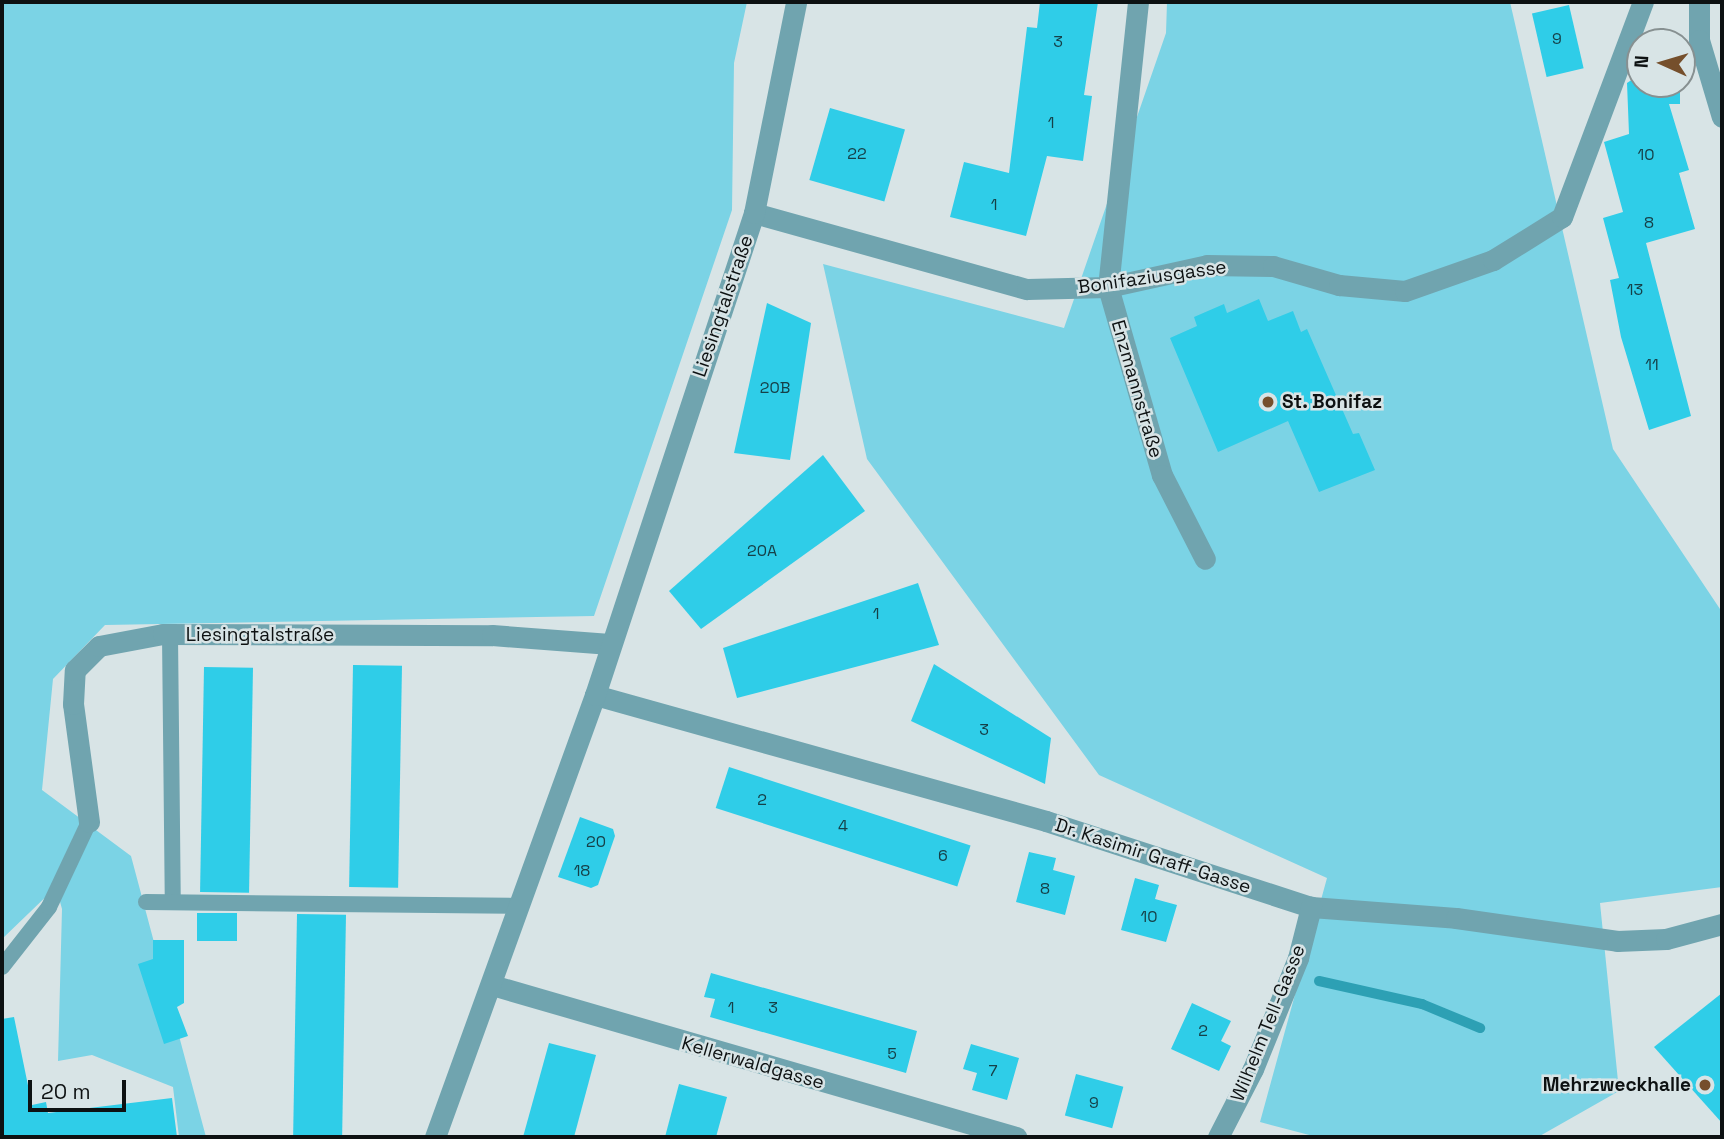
<!DOCTYPE html>
<meta charset="utf-8">
<style>
body{margin:0}
#map{position:relative;width:1724px;height:1139px;overflow:hidden;background:#d8e4e6;font-family:"Space Grotesk",sans-serif}
div>[style]{position:absolute}
[style*='--x']{left:calc(var(--x)*1px);top:calc(var(--y)*1px);width:calc(var(--w)*1px);rotate:calc(var(--a)*1deg)}
.green>*{inset:0;background:#7bd3e5}
.stream>*{height:10px;margin:-5px;padding:0 5px;transform-origin:5px;border-radius:5px;background:#2da0b4}
.building>*{inset:0;background:#2fcde8;transform-origin:0 0}
.service>*{height:16px;margin:-8px;padding:0 8px;transform-origin:8px;border-radius:8px;background:#70a4af}
.minor>*{height:21px;margin:-10.5px;padding:0 10.5px;transform-origin:10.5px;border-radius:10.5px;background:#70a4af}
.dots>*{width:19px;height:19px;translate:-50% -50%;box-sizing:border-box;border:4px solid #d8e4e6;border-radius:50%}
span{translate:-50% -50%;white-space:nowrap;text-align:center;line-height:1.15;-webkit-text-stroke:5px #d8e4e6;paint-order:stroke}
.number-label{font-size:16px;color:#164048}
.number-label span{-webkit-text-stroke-width:0}
.street-label{font-size:19px;color:#0d1112}
.poi-label{font-size:19px;color:#0d1112;font-weight:700}
.left{translate:0 -50%;text-align:left}
.right{translate:-100% -50%;text-align:right}
.frame{position:absolute;inset:0;border:4px solid #0d1112;pointer-events:none}
.north{position:absolute;left:1626px;top:28px;width:70px;height:70px;box-sizing:border-box;background:#d8e4e6;border:2px solid #879091;border-radius:50%;rotate:274deg;font-size:19px;font-weight:700;line-height:28px;text-align:center;color:#0d1112}
.north::after{content:'';display:block;margin:auto;width:24px;height:32px;background:#754f2c;clip-path:polygon(50% 0,100% 100%,50% 72%,0 100%)}
.scale{position:absolute;left:28px;top:1080px;width:98px;height:32px;box-sizing:border-box;border:4px solid #0d1112;border-top:0;padding-left:9px;font-size:21px;line-height:24px;white-space:nowrap;color:#0d1112;-webkit-text-stroke:5px #d8e4e6;paint-order:stroke}
</style>
<div id="map">
<div class="green">
<div style="clip-path:polygon(2px 2px,747px 2px,734px 63px,732px 210px,594px 616px,105px 625px,53px 679px,42px 790px,131px 856px,206px 1137px,179px 1137px,173px 1087px,92px 1055px,58px 1061px,62px 909px,56px 887px,2px 939px)"></div>
<div style="clip-path:polygon(1167px 2px,1510px 2px,1613px 449px,1722px 612px,1722px 887px,1600px 903px,1619px 1091px,1538px 1137px,1317px 1137px,1260px 1122px,1327px 878px,1099px 775px,867px 459px,823px 264px,1064px 328px,1166px 33px)"></div>
</div>
<div class="stream">
<div style="--x:1319;--y:981;--w:106;--a:12.6"></div>
<div style="--x:1422;--y:1004;--w:63;--a:22.5"></div>
</div>
<div class="building">
<div style="clip-path:polygon(1040px 2px,1098px 2px,1084px 95px,1092px 96px,1083px 161px,1047px 156px,1026px 236px,950px 217px,964px 162px,1009px 173px,1027px 27px,1037px 28px)"></div>
<div style="left:1569px;top:5px;width:65px;height:38px;rotate:77deg"></div>
<div style="clip-path:polygon(1638px 54px,1640px 84px,1680px 84px,1680px 104px,1669px 104px,1689px 170px,1679px 173px,1695px 229px,1646px 243px,1691px 416px,1649px 430px,1621px 337px,1610px 280px,1619px 278px,1603px 218px,1623px 212px,1604px 142px,1629px 134px,1627px 83px,1633px 79px)"></div>
<div style="left:830px;top:108px;width:78px;height:75px;rotate:16deg"></div>
<div style="clip-path:polygon(1259px 299px,1268px 321px,1293px 311px,1301px 332px,1307px 329px,1353px 434px,1359px 433px,1375px 470px,1319px 492px,1288px 421px,1218px 452px,1170px 338px,1197px 326px,1194px 317px,1224px 304px,1227px 313px)"></div>
<div style="clip-path:polygon(767px 303px,811px 323px,790px 460px,734px 453px)"></div>
<div style="clip-path:polygon(823px 455px,865px 511px,701px 629px,669px 591px)"></div>
<div style="clip-path:polygon(918px 583px,939px 645px,737px 698px,723px 648px)"></div>
<div style="clip-path:polygon(934px 664px,1051px 738px,1045px 784px,911px 721px)"></div>
<div style="left:353px;top:665px;width:49px;height:222px;rotate:1deg"></div>
<div style="left:204px;top:667px;width:49px;height:225px;rotate:1deg"></div>
<div style="left:729px;top:767px;width:254px;height:43px;rotate:18deg"></div>
<div style="clip-path:polygon(580px 817px,613px 829px,615px 836px,598px 885px,591px 888px,558px 877px)"></div>
<div style="clip-path:polygon(1029px 852px,1056px 858px,1053px 870px,1075px 876px,1065px 915px,1016px 902px)"></div>
<div style="clip-path:polygon(1135px 878px,1159px 885px,1155px 899px,1177px 905px,1166px 942px,1121px 930px)"></div>
<div style="left:197px;top:913px;width:40px;height:28px"></div>
<div style="left:297px;top:914px;width:49px;height:222px;rotate:1deg"></div>
<div style="clip-path:polygon(153px 940px,184px 940px,184px 1003px,177px 1007px,188px 1036px,164px 1044px,138px 964px,153px 959px)"></div>
<div style="clip-path:polygon(711px 973px,917px 1031px,906px 1073px,710px 1017px,715px 999px,704px 997px)"></div>
<div style="clip-path:polygon(1722px 993px,1722px 1123px,1654px 1047px)"></div>
<div style="clip-path:polygon(1192px 1003px,1231px 1021px,1221px 1041px,1231px 1046px,1219px 1071px,1171px 1049px)"></div>
<div style="clip-path:polygon(14px 1017px,32px 1105px,46px 1102px,48px 1113px,172px 1098px,177px 1137px,2px 1137px,2px 1019px)"></div>
<div style="clip-path:polygon(549px 1043px,596px 1055px,574px 1137px,523px 1137px)"></div>
<div style="clip-path:polygon(971px 1044px,1019px 1058px,1007px 1100px,972px 1090px,977px 1073px,963px 1069px)"></div>
<div style="left:1076px;top:1074px;width:49px;height:43px;rotate:15deg"></div>
<div style="clip-path:polygon(679px 1084px,727px 1097px,716px 1137px,665px 1137px)"></div>
</div>
<div class="service">
<div style="--x:170;--y:635;--w:267;--a:89.4"></div>
<div style="--x:146;--y:902;--w:374;--a:0.6"></div>
<div style="--x:2;--y:967;--w:76;--a:-51.9"></div>
<div style="--x:49;--y:907;--w:94;--a:-64.8"></div>
</div>
<div class="minor">
<div style="--x:1138;--y:2;--w:287;--a:96"></div>
<div style="--x:1108;--y:287;--w:196;--a:74"></div>
<div style="--x:1162;--y:475;--w:94;--a:62.9"></div>
<div style="--x:1699;--y:2;--w:38;--a:90"></div>
<div style="--x:1699;--y:40;--w:80;--a:73.4"></div>
<div style="--x:754;--y:213;--w:283;--a:15.6"></div>
<div style="--x:1027;--y:289;--w:81;--a:-1.4"></div>
<div style="--x:1108;--y:287;--w:101;--a:-12.5"></div>
<div style="--x:1207;--y:265;--w:66;--a:0.9"></div>
<div style="--x:1273;--y:266;--w:69;--a:16.1"></div>
<div style="--x:1339;--y:285;--w:66;--a:5.2"></div>
<div style="--x:1405;--y:291;--w:93;--a:-19.4"></div>
<div style="--x:1493;--y:260;--w:81;--a:-31.9"></div>
<div style="--x:1562;--y:217;--w:230;--a:-69.4"></div>
<div style="--x:595;--y:695;--w:468;--a:15.6"></div>
<div style="--x:1046;--y:821;--w:279;--a:18"></div>
<div style="--x:1311;--y:907;--w:145;--a:4.3"></div>
<div style="--x:1456;--y:918;--w:163;--a:8.1"></div>
<div style="--x:1617;--y:941;--w:49;--a:-2.3"></div>
<div style="--x:1666;--y:939;--w:58;--a:-15"></div>
<div style="--x:89;--y:822;--w:119;--a:-97.7"></div>
<div style="--x:73;--y:704;--w:34;--a:-87"></div>
<div style="--x:75;--y:670;--w:34;--a:-45"></div>
<div style="--x:99;--y:646;--w:65;--a:-10.6"></div>
<div style="--x:163;--y:634;--w:329;--a:0.2"></div>
<div style="--x:492;--y:635;--w:118;--a:4.4"></div>
<div style="--x:492;--y:985;--w:546;--a:16.18"></div>
<div style="--x:435;--y:1137;--w:470;--a:-70.1"></div>
<div style="--x:595;--y:695;--w:508;--a:-71.74"></div>
<div style="--x:754;--y:213;--w:215;--a:-78.7"></div>
<div style="--x:1218;--y:1137;--w:76;--a:-62.8"></div>
<div style="--x:1253;--y:1069;--w:120;--a:-67.9"></div>
<div style="--x:1298;--y:958;--w:53;--a:-75.7"></div>
</div>
<div class="dots">
<div style="left:1268px;top:402px;background:#754f2c"></div>
<div style="left:1705px;top:1085px;background:#754f2c"></div>
</div>
<div class="number-label">
<span style="left:1557px;top:39px">9</span>
<span style="left:1058px;top:42px">3</span>
<span style="left:1051px;top:123px">1</span>
<span style="left:857px;top:154px">22</span>
<span style="left:1646px;top:155px">10</span>
<span style="left:994px;top:205px">1</span>
<span style="left:1649px;top:223px">8</span>
<span style="left:1635px;top:290px">13</span>
<span style="left:1652px;top:365px">11</span>
<span style="left:775px;top:388px">20B</span>
<span style="left:762px;top:551px">20A</span>
<span style="left:876px;top:614px">1</span>
<span style="left:984px;top:730px">3</span>
<span style="left:762px;top:800px">2</span>
<span style="left:843px;top:826px">4</span>
<span style="left:596px;top:842px">20</span>
<span style="left:943px;top:856px">6</span>
<span style="left:582px;top:871px">18</span>
<span style="left:1045px;top:889px">8</span>
<span style="left:1149px;top:917px">10</span>
<span style="left:731px;top:1008px">1</span>
<span style="left:773px;top:1008px">3</span>
<span style="left:1203px;top:1031px">2</span>
<span style="left:892px;top:1054px">5</span>
<span style="left:993px;top:1071px">7</span>
<span style="left:1094px;top:1103px">9</span>
</div>
<div class="street-label">
<span style="left:1152px;top:277px;rotate:-8deg">Bonifaziusgasse</span>
<span style="left:723px;top:306px;rotate:-71deg">Liesingtalstraße</span>
<span style="left:1137px;top:389px;rotate:74deg">Enzmannstraße</span>
<span style="left:260px;top:635px">Liesingtalstraße</span>
<span style="left:1153px;top:856px;rotate:18deg">Dr. Kasimir Graff-Gasse</span>
<span style="left:1268px;top:1023px;rotate:-68deg">Wilhelm Tell-Gasse</span>
<span style="left:753px;top:1063px;rotate:16deg">Kellerwaldgasse</span>
</div>
<div class="poi-label">
<span class="left" style="left:1282px;top:402px">St. Bonifaz</span>
<span class="right" style="left:1691px;top:1085px">Mehrzweckhalle</span>
</div>
<div class="frame"></div>
<div class="north">N</div>
<div class="scale">20 m</div>
</div>
